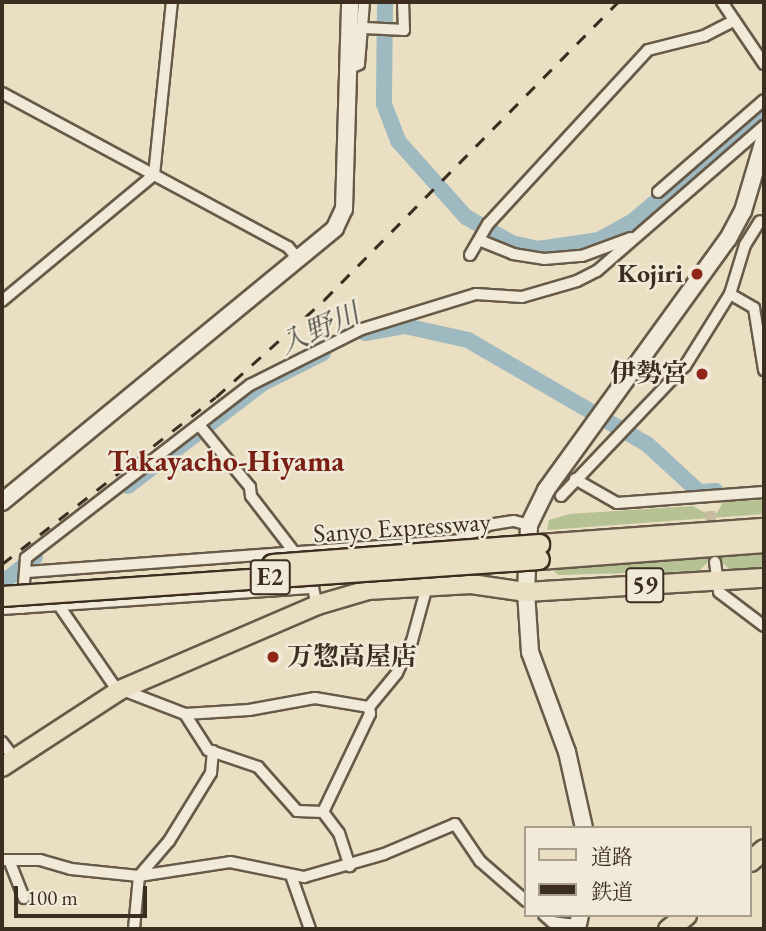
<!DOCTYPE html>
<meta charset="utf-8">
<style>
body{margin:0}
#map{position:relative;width:766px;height:931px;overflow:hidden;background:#eadfc3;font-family:"EB Garamond","Noto Serif JP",serif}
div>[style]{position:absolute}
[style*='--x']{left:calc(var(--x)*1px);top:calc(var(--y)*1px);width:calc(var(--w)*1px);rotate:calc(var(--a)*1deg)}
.green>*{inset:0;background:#b6c294}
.river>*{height:16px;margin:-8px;padding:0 8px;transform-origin:8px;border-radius:8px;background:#9eb9bf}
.street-tunnel>*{height:10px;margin-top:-5px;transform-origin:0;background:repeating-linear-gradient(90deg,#c7bba2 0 10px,transparent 0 15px)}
.roads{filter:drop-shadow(2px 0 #675a48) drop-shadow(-2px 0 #675a48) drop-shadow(0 2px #675a48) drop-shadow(0 -2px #675a48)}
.street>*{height:10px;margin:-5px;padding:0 5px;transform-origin:5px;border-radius:5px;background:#f1ead8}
.secondary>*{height:16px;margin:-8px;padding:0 8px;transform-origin:8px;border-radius:8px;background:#f1ead8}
.primary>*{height:18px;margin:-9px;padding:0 9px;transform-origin:9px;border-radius:9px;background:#eadfc3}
.highway>*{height:19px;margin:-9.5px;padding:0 9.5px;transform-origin:9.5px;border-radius:9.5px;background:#eadfc3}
.rail>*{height:2.5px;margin-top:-1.25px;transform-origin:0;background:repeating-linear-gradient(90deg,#3b2d1f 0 12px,transparent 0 24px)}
.bridges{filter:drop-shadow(2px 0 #3b2d1f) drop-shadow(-2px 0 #3b2d1f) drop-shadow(0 2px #3b2d1f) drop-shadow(0 -2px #3b2d1f)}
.highway-bridge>*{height:19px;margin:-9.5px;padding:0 9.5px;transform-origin:9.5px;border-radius:9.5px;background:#eadfc3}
.dots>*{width:19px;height:19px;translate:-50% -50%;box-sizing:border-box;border:4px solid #f1ead8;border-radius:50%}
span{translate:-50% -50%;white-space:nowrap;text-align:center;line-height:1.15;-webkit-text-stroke:5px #f1ead8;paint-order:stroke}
.shield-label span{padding:2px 5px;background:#f1ead8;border:2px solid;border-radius:5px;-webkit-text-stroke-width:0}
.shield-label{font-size:24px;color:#3b2d1f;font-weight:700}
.poi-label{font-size:26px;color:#3b2d1f;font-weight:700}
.right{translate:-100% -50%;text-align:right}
.left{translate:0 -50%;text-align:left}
.street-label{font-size:26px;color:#3b2d1f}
.water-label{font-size:28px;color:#545047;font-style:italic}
.quarter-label{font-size:30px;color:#7a1f14;font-weight:700}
.frame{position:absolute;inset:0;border:4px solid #3b2d1f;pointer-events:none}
.legend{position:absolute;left:524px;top:826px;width:228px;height:91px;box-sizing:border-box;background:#f1ead8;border:2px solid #a89e8e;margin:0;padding:9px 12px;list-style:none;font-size:21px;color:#3b2d1f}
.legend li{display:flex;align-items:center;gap:14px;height:35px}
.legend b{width:35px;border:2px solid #a89e8e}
.scale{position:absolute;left:14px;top:886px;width:133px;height:32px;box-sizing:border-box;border:4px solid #3b2d1f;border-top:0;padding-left:9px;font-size:21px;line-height:24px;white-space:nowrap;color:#3b2d1f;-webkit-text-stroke:5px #f1ead8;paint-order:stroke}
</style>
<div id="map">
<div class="green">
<div style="clip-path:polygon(764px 500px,764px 514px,547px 530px,549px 520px,569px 514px,693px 506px,707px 514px,717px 513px,723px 502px)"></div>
<div style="clip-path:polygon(764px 554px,764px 568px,730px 570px,720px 560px,709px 561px,699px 571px,558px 575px,550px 567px)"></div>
</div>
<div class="river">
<div style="--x:385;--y:2;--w:102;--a:90.6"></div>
<div style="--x:384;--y:104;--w:40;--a:69"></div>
<div style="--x:398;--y:141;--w:102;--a:48.2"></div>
<div style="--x:466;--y:217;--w:53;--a:29.5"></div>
<div style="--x:512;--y:243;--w:27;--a:13"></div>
<div style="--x:538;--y:249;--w:62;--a:-8.4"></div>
<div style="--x:599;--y:240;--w:39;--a:-29"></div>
<div style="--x:633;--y:221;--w:172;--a:-40.3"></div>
<div style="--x:365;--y:333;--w:41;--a:-9.9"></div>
<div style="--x:405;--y:326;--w:65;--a:12.5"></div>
<div style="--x:468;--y:340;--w:207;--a:30.2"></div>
<div style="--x:647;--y:444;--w:71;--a:42.7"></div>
<div style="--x:699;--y:492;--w:17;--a:-3"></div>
<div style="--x:128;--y:486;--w:170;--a:-37.3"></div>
<div style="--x:263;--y:383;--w:67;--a:-26.6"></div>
<div style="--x:2;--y:583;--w:42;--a:-38.2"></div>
</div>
<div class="street-tunnel">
<div style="--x:710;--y:511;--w:51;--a:84.4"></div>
</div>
<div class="roads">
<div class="street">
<div style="--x:722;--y:2;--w:75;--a:55.9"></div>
<div style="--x:365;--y:28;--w:39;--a:3"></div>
<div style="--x:404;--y:30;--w:28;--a:-92"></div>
<div style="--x:348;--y:69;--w:12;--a:-24"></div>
<div style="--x:359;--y:64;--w:62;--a:-85.4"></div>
<div style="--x:2;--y:93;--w:325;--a:28.3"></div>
<div style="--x:288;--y:247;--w:16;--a:50"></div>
<div style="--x:658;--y:192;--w:140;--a:-41"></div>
<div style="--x:479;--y:240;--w:37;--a:22"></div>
<div style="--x:513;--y:254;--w:31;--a:9"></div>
<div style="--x:544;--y:259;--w:38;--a:-5"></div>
<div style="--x:582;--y:256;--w:52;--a:-20.2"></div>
<div style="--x:470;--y:255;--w:36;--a:-60"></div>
<div style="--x:488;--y:224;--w:236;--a:-47.4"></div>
<div style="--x:648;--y:50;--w:58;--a:-14"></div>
<div style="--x:704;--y:36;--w:34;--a:-27"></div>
<div style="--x:730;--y:294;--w:28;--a:30"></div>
<div style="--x:754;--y:308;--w:63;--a:80.8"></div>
<div style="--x:2;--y:301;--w:197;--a:-39.7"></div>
<div style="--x:154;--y:175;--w:174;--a:-84.1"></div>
<div style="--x:200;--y:426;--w:79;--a:50.7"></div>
<div style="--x:250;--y:487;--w:9;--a:84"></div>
<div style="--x:251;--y:496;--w:77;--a:52.4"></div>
<div style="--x:575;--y:479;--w:48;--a:29.7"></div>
<div style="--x:617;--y:503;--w:147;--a:-4.3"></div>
<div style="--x:561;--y:496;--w:180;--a:-46.4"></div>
<div style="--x:685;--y:366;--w:85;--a:-58"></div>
<div style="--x:730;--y:294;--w:51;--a:-73"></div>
<div style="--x:745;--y:245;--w:28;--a:-58"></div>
<div style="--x:715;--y:562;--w:30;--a:82"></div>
<div style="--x:719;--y:592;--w:56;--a:37.1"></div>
<div style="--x:27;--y:572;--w:433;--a:-4.2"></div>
<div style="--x:459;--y:540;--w:33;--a:-27"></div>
<div style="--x:488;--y:525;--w:26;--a:-9"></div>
<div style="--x:514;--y:521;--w:16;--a:15"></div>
<div style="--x:60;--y:607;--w:97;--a:55.5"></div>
<div style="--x:115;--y:687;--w:75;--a:21.1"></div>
<div style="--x:185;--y:714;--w:64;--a:-3.6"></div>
<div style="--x:249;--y:710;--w:67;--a:-10.3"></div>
<div style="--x:315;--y:698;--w:55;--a:9.5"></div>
<div style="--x:369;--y:707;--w:44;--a:-50.5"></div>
<div style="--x:397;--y:673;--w:35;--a:-65"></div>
<div style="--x:412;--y:641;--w:57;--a:-74.7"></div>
<div style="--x:22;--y:608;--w:50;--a:-85.4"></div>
<div style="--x:26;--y:558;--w:283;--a:-37.7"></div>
<div style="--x:250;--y:385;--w:125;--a:-26.6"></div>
<div style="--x:362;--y:329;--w:119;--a:-17.1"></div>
<div style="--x:476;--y:294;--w:46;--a:3.7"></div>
<div style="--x:522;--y:297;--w:57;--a:-16.2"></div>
<div style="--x:577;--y:281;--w:22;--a:-27"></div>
<div style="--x:597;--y:271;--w:221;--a:-41"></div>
<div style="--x:2;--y:609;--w:312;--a:-3.9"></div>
<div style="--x:313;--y:588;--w:17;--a:77"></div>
<div style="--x:185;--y:714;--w:43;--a:57.4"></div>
<div style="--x:208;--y:750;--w:53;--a:18.8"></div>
<div style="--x:258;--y:767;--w:59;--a:48.4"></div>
<div style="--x:297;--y:811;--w:26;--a:2"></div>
<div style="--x:323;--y:812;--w:26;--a:53"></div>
<div style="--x:339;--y:833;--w:35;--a:72"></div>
<div style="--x:2;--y:742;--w:20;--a:53"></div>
<div style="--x:323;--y:812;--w:109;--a:-64.4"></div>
<div style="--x:370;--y:714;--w:7;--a:-98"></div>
<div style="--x:2;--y:860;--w:38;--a:0"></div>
<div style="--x:40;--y:860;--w:32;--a:16"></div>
<div style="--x:71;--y:869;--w:68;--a:5.9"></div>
<div style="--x:139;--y:876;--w:92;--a:-8.7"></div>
<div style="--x:230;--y:862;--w:76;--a:11.5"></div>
<div style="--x:304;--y:877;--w:83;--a:-16"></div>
<div style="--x:384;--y:854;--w:77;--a:-22.9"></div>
<div style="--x:455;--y:824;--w:45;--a:56"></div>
<div style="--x:480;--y:861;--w:61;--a:41"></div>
<div style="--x:9;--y:860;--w:41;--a:68.5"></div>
<div style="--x:292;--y:878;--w:54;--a:70.6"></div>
<div style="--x:544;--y:915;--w:11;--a:41"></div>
<div style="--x:552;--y:922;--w:26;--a:7"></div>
<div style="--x:134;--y:929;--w:53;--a:-84.6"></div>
<div style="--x:139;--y:876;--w:46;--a:-49.4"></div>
<div style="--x:169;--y:841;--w:80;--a:-58.3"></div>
<div style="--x:211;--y:773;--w:22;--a:-85"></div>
</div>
<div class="secondary">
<div style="--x:2;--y:502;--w:431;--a:-39.4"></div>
<div style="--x:335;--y:228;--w:21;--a:-65"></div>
<div style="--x:344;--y:209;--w:207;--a:-88.3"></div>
<div style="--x:584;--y:828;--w:78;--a:-102.6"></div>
<div style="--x:567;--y:752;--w:107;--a:-110.3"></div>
<div style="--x:530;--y:652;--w:60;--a:-93.8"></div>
<div style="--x:526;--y:592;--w:67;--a:-87.4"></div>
<div style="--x:529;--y:525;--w:39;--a:-64"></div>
<div style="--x:546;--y:490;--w:310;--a:-54.1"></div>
<div style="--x:728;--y:239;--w:32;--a:-62"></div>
<div style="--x:743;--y:211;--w:74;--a:-73.5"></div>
<div style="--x:577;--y:929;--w:14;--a:-78"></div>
</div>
<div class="primary">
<div style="--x:2;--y:767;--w:141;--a:-33.1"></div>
<div style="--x:120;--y:690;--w:215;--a:-23.3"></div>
<div style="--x:317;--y:605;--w:53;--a:-16.4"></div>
<div style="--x:368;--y:590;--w:103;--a:-3.3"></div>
<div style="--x:471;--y:584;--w:56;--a:8.3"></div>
<div style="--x:526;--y:592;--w:238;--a:-3.4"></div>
</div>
<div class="highway">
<div style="--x:539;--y:544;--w:226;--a:-4.1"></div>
<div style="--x:539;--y:559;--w:226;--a:-4.3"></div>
<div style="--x:750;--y:861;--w:18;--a:-41"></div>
<div style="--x:668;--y:929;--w:23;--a:-38"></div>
</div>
</div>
<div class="rail">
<div style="--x:2;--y:564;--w:271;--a:-38"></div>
<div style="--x:216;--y:397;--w:145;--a:-41.9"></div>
<div style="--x:324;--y:300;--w:419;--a:-45.4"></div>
</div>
<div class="bridges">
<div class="highway-bridge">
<div style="--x:272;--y:564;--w:268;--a:-4.3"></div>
<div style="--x:2;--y:596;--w:538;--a:-3.94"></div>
</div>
</div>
<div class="dots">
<div style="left:697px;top:274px;background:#8f2418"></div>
<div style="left:702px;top:374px;background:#8f2418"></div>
<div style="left:273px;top:657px;background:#8f2418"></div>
</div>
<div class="shield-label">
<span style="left:270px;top:577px">E2</span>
<span style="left:645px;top:585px">59</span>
</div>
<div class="poi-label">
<span class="right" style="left:683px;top:274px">Kojiri</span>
<span class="right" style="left:688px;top:374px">伊勢宮</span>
<span class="left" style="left:287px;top:657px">万惣高屋店</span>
</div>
<div class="street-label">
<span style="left:402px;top:528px;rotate:-4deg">Sanyo Expressway</span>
</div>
<div class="water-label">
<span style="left:319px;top:328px;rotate:-24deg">入野川</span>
</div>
<div class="quarter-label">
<span style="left:226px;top:461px">Takayacho-Hiyama</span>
</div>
<div class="frame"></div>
<ul class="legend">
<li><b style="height:9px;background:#eadfc3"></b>道路</li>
<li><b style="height:9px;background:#3b2d1f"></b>鉄道</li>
</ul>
<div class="scale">100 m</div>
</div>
